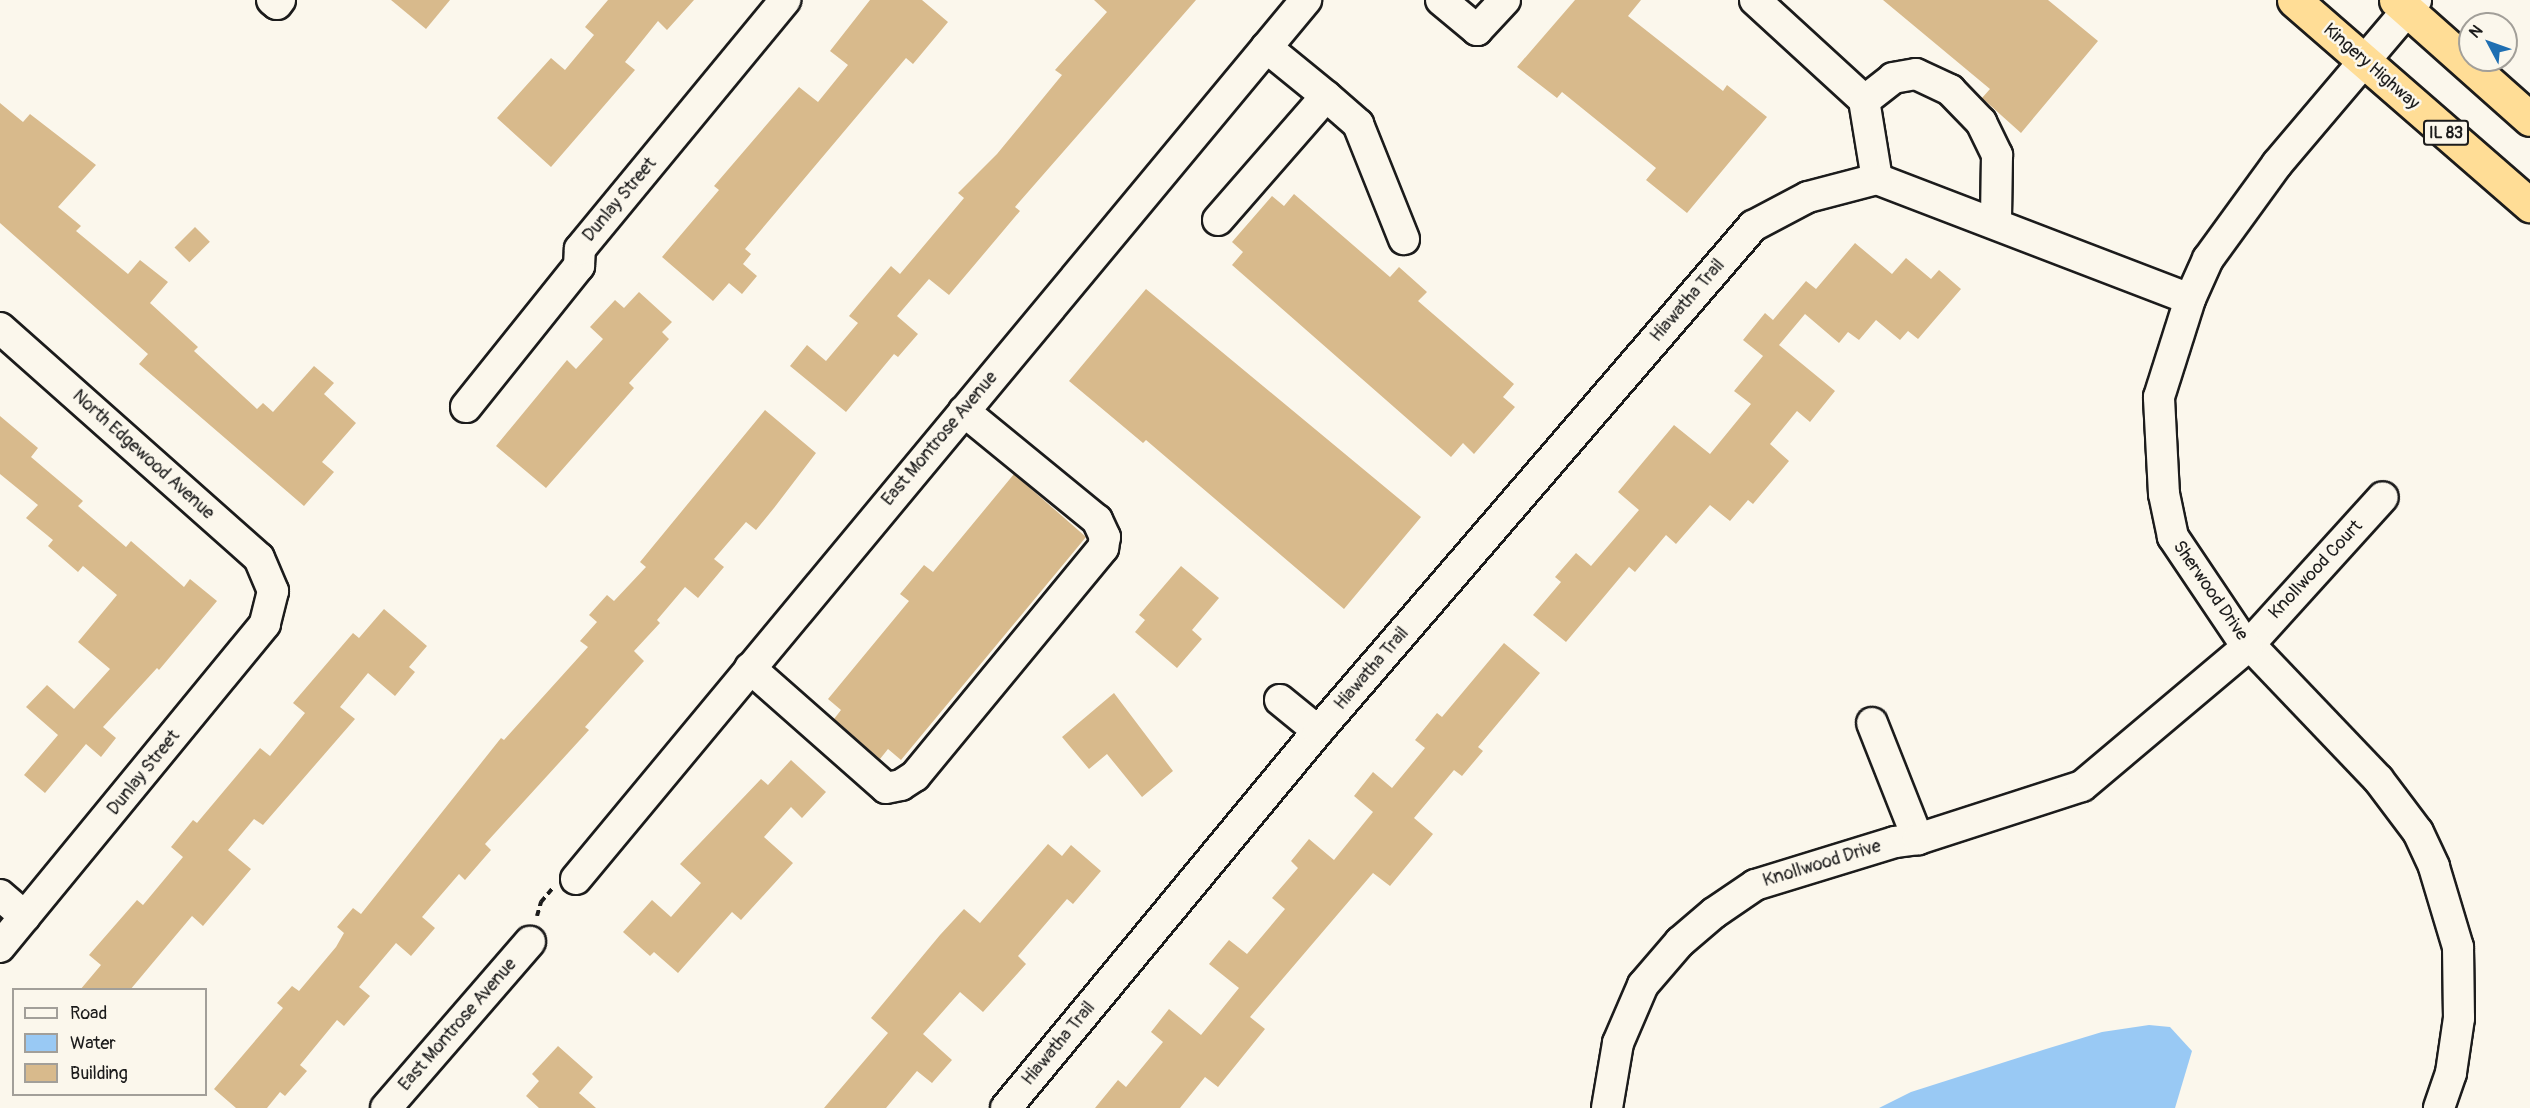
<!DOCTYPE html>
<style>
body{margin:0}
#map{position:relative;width:2530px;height:1108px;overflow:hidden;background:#fbf7ec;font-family:Pangolin,sans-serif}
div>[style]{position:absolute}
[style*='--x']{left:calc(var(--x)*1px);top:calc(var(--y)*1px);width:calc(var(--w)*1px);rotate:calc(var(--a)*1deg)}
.water>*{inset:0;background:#99c9f4}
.building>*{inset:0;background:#d8ba8c;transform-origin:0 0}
.path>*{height:4px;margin-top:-2px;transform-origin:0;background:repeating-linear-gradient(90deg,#1c1c1c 0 6px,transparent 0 10.5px)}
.roads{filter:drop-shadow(2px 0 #1c1c1c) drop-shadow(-2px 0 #1c1c1c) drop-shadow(0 2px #1c1c1c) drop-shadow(0 -2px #1c1c1c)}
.minor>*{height:30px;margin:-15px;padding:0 15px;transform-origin:15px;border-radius:15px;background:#fbf7ec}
.highway>*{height:33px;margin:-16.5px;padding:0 16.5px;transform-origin:16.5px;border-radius:16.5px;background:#ffdd96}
span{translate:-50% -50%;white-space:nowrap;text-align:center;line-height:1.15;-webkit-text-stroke:5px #fbf7ec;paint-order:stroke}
.shield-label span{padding:2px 4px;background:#fbf7ec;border:2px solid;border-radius:4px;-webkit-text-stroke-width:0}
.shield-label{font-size:16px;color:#1c1c1c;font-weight:700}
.street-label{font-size:18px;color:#1c1c1c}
.legend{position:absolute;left:12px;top:988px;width:195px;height:108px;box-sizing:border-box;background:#fbf7ec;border:2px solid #a29f99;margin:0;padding:8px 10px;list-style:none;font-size:18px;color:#1c1c1c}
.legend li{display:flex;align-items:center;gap:12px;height:30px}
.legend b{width:30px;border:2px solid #a29f99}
.north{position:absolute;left:2458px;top:12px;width:60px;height:60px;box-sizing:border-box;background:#fbf7ec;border:2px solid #a29f99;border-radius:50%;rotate:311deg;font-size:16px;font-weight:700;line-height:24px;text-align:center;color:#1c1c1c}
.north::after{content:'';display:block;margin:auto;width:21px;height:27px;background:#1f6fb2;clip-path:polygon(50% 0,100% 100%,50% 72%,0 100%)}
</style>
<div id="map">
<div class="water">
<div style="clip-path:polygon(2149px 1025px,2170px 1027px,2192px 1051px,2175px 1108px,1879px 1108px,1911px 1092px,2046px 1049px,2102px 1032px)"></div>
</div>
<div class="building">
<div style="clip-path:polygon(391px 0,450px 0,426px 29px)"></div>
<div style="clip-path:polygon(608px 0,694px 0,667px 30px,658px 21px,625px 62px,635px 70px,551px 167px,497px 118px,551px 58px,565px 70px,594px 35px,585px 27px)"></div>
<div style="clip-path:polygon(870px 0,922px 0,948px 22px,913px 64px,906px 58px,745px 249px,751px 254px,743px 264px,757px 276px,742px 294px,729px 283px,713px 301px,662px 257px,719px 190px,714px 186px,799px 87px,818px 102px,848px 65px,830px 51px)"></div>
<div style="clip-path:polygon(1094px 0,1196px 0,1015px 207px,1020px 211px,949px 295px,929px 279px,897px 316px,918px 334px,898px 357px,894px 354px,846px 412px,790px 366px,807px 345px,826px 361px,858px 323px,849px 316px,891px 266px,900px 274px,964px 198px,958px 193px,997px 154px,1062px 75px,1055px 70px,1107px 12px)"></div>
<div style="clip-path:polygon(1575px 0,1641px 0,1628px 16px,1723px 91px,1727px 85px,1767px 117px,1687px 213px,1646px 180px,1656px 168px,1562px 92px,1557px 98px,1517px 67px)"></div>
<div style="clip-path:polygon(1883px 0,2048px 0,2098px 41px,2021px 133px,1982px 98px,1990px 89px)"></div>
<div style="clip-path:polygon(0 103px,23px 122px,30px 114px,96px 165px,58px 207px,81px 226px,76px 231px,128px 274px,140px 260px,168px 282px,150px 303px,198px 347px,194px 351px,257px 409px,263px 403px,273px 412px,314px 366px,334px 383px,324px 394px,356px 423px,322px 462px,334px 472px,304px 506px,139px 364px,148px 354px,0 223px)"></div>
<div style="clip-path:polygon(1294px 194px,1390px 277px,1399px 267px,1427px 292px,1418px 301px,1514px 384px,1503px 397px,1515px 407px,1474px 454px,1463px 443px,1451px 457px,1232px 265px,1243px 252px,1232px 242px,1272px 196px,1284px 206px)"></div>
<div style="left:195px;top:227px;width:21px;height:29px;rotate:45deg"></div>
<div style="clip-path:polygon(1855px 243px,1892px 274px,1906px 258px,1931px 279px,1939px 270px,1961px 289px,1918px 339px,1908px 331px,1900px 340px,1876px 320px,1859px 340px,1848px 332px,1839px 343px,1805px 314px,1779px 345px,1835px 391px,1810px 422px,1797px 411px,1770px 444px,1789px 461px,1753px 504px,1748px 500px,1730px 521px,1710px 505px,1676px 544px,1666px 535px,1635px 572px,1629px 567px,1566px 642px,1533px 615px,1561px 582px,1555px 577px,1576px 553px,1591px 566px,1639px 510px,1618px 492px,1674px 425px,1710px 454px,1751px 404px,1734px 391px,1763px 356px,1743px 340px,1765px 313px,1773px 320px,1806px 281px,1816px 289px)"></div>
<div style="clip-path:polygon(1146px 289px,1421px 517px,1344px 609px,1146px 440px,1143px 443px,1069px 381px)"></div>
<div style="clip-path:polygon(639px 292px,672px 322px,662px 332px,669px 339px,629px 383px,634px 388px,546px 488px,496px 446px,567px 360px,576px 369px,603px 339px,590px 327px,615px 300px,624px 308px)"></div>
<div style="clip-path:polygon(765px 410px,816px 453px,774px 508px,756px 530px,746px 522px,714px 559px,724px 567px,698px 598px,685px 587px,657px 620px,660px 623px,634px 651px,644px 661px,585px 727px,589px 730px,485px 844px,491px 850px,465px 880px,459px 874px,422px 917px,435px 928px,411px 956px,396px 943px,359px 987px,370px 996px,344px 1026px,337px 1020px,300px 1065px,307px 1071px,285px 1096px,280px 1092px,267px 1108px,236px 1108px,214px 1089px,283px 1008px,277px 1003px,292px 986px,299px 991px,336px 947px,344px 933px,337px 927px,353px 908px,361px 914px,501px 738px,504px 740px,588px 647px,580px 641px,597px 622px,589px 615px,607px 595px,614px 601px,646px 567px,640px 562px)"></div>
<div style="clip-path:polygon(0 416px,38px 448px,31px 457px,83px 501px,78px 506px,126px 547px,131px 541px,184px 587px,190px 579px,217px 601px,159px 670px,157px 668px,103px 727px,116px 738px,101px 757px,86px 744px,45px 793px,24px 775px,58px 735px,26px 707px,47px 685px,74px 709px,110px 669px,78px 642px,117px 595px,83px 566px,78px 572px,48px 546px,53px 540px,26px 518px,38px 505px,0 474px)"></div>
<div style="clip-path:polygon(1014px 474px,1086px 537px,901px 760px,888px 749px,880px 759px,834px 719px,841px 710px,828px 699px,909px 601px,900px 594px,924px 565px,933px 572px)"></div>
<div style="clip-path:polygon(1181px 566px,1219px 598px,1192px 630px,1202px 639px,1177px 668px,1135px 632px,1145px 620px,1139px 615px)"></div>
<div style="clip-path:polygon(384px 609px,427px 646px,409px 667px,415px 672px,395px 696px,368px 673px,340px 707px,355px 719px,263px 825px,254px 819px,228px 850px,251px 869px,203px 926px,192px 916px,130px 990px,80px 990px,101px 965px,89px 955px,137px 900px,143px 905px,183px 857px,171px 847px,193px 820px,197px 823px,260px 748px,270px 756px,305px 713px,293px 703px,353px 633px,359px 638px)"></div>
<div style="clip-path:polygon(1504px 643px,1540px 673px,1478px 747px,1483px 751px,1462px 776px,1454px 770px,1414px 818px,1433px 834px,1390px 886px,1373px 873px,1250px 1017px,1265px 1029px,1218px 1087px,1205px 1077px,1180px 1108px,1095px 1108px,1118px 1080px,1126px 1087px,1163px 1042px,1151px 1032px,1169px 1009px,1201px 1035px,1239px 988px,1209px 964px,1229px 940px,1247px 954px,1285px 909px,1272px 898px,1298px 868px,1291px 861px,1309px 839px,1334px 860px,1373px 812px,1354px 796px,1373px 772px,1392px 788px,1425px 748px,1415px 740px,1437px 713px,1442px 717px)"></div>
<div style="clip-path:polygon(1114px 693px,1173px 771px,1142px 797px,1107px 754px,1089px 769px,1062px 737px)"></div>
<div style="clip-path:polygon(791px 760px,826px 792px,802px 818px,791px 807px,764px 837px,793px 863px,741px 920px,732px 912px,678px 973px,654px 952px,650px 956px,623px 932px,652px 900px,671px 917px,701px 883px,680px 864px,761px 779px,768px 785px)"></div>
<div style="clip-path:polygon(1048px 844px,1062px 856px,1071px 845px,1101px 871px,1073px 904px,1067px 899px,1018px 956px,1026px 964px,983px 1012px,960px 992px,923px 1034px,952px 1060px,932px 1083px,917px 1071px,886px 1108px,824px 1108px,888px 1033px,871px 1018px,940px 935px,964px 909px,980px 923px)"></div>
<div style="clip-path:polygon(558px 1046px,593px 1077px,579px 1093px,596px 1108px,539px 1108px,526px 1096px,539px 1081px,532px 1074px)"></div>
</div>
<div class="path">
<div style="--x:537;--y:916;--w:15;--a:-74"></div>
<div style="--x:541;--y:902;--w:17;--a:-50"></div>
</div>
<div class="roads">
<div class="minor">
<div style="--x:272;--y:0;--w:6;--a:39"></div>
<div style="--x:277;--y:4;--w:5;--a:-53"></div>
<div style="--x:1441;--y:0;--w:47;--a:39.8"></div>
<div style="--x:1477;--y:30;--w:41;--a:-47"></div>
<div style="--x:1755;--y:0;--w:148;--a:42.5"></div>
<div style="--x:1864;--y:100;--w:80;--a:80.7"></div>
<div style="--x:1326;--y:96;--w:43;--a:41.2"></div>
<div style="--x:1358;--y:124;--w:124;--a:68.2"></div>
<div style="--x:1864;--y:101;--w:37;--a:-38"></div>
<div style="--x:1893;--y:78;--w:23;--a:-10"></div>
<div style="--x:1916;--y:74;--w:38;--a:25"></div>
<div style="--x:1950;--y:90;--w:45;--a:45.9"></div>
<div style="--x:1981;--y:122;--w:37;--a:64"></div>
<div style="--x:1997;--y:155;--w:67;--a:90.9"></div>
<div style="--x:1218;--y:220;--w:164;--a:-48.9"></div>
<div style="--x:1326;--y:96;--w:77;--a:-140.8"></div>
<div style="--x:0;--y:328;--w:346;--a:41.6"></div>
<div style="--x:259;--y:558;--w:36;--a:67"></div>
<div style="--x:273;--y:591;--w:34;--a:104"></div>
<div style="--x:265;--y:624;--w:418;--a:129.4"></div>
<div style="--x:466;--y:407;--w:181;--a:-51.3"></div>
<div style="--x:579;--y:266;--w:17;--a:-87"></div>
<div style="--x:580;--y:249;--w:323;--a:-50.5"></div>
<div style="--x:2248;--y:643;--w:188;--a:46.3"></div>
<div style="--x:2378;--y:779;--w:66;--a:53"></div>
<div style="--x:2418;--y:832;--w:38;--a:65"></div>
<div style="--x:2434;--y:867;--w:84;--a:73.3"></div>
<div style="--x:2458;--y:947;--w:71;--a:89.2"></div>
<div style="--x:2459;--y:1018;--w:56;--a:98.3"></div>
<div style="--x:2451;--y:1073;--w:37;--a:109"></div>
<div style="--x:2247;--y:647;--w:133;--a:-123.9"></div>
<div style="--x:2173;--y:537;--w:44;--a:-101.8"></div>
<div style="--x:2164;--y:494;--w:97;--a:-93"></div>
<div style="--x:2159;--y:397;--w:103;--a:-72.4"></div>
<div style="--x:2190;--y:299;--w:44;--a:-65.8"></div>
<div style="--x:2208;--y:259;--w:117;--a:-54"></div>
<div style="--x:2277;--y:164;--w:215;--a:-49.7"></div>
<div style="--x:2247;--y:647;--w:202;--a:-47.8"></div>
<div style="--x:750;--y:668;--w:181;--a:41.4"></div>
<div style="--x:886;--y:788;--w:15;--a:-11"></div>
<div style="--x:901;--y:785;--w:17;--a:-33"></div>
<div style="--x:915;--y:776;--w:296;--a:-50.5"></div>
<div style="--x:1103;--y:548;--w:11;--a:-80"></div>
<div style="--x:1105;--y:537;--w:19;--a:-115"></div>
<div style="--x:1097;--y:520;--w:172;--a:-140.7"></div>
<div style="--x:1280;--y:700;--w:49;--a:39.2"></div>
<div style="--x:1872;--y:723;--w:125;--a:68.4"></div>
<div style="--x:576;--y:879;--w:1143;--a:-50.29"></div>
<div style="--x:0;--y:895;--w:33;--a:41"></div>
<div style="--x:386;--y:1108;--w:220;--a:-49.1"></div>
<div style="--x:1006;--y:1108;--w:489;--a:-50.4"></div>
<div style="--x:1318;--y:731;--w:667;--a:-49.26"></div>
<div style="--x:1753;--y:226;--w:62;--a:-27.8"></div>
<div style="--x:1808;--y:197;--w:71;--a:-14.6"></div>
<div style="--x:1877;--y:179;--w:335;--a:21"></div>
<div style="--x:1607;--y:1108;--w:66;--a:-80.4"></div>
<div style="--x:1618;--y:1043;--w:63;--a:-66.7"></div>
<div style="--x:1643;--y:985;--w:57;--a:-49.3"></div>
<div style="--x:1680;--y:942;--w:45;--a:-40.5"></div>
<div style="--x:1714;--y:913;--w:50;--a:-34.3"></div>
<div style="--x:1755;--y:885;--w:146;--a:-17.1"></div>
<div style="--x:1895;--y:842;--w:23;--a:-7"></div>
<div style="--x:1918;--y:839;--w:172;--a:-17.9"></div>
<div style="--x:2082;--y:786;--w:216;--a:-40.1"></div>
</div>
<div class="highway">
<div style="--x:2294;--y:0;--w:313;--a:41"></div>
<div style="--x:2396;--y:0;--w:179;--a:41.6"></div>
</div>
</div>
<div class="shield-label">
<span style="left:2446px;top:133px">IL 83</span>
</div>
<div class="street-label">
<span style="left:2371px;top:67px;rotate:41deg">Kingery Highway</span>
<span style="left:620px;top:200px;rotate:-50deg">Dunlay Street</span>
<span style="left:1688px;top:301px;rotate:-49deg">Hiawatha Trail</span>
<span style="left:940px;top:439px;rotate:-50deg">East Montrose Avenue</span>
<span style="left:143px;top:455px;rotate:42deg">North Edgewood Avenue</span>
<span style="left:2316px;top:570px;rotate:-47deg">Knollwood Court</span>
<span style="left:2210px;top:591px;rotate:55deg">Sherwood Drive</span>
<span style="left:1372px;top:669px;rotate:-49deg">Hiawatha Trail</span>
<span style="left:144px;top:773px;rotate:-51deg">Dunlay Street</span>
<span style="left:1822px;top:864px;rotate:-17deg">Knollwood Drive</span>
<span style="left:458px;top:1025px;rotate:-49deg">East Montrose Avenue</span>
<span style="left:1059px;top:1044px;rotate:-50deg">Hiawatha Trail</span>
</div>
<ul class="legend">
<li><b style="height:8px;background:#fbf7ec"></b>Road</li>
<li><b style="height:16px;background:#99c9f4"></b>Water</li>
<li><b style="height:16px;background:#d8ba8c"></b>Building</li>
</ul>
<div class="north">N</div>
</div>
